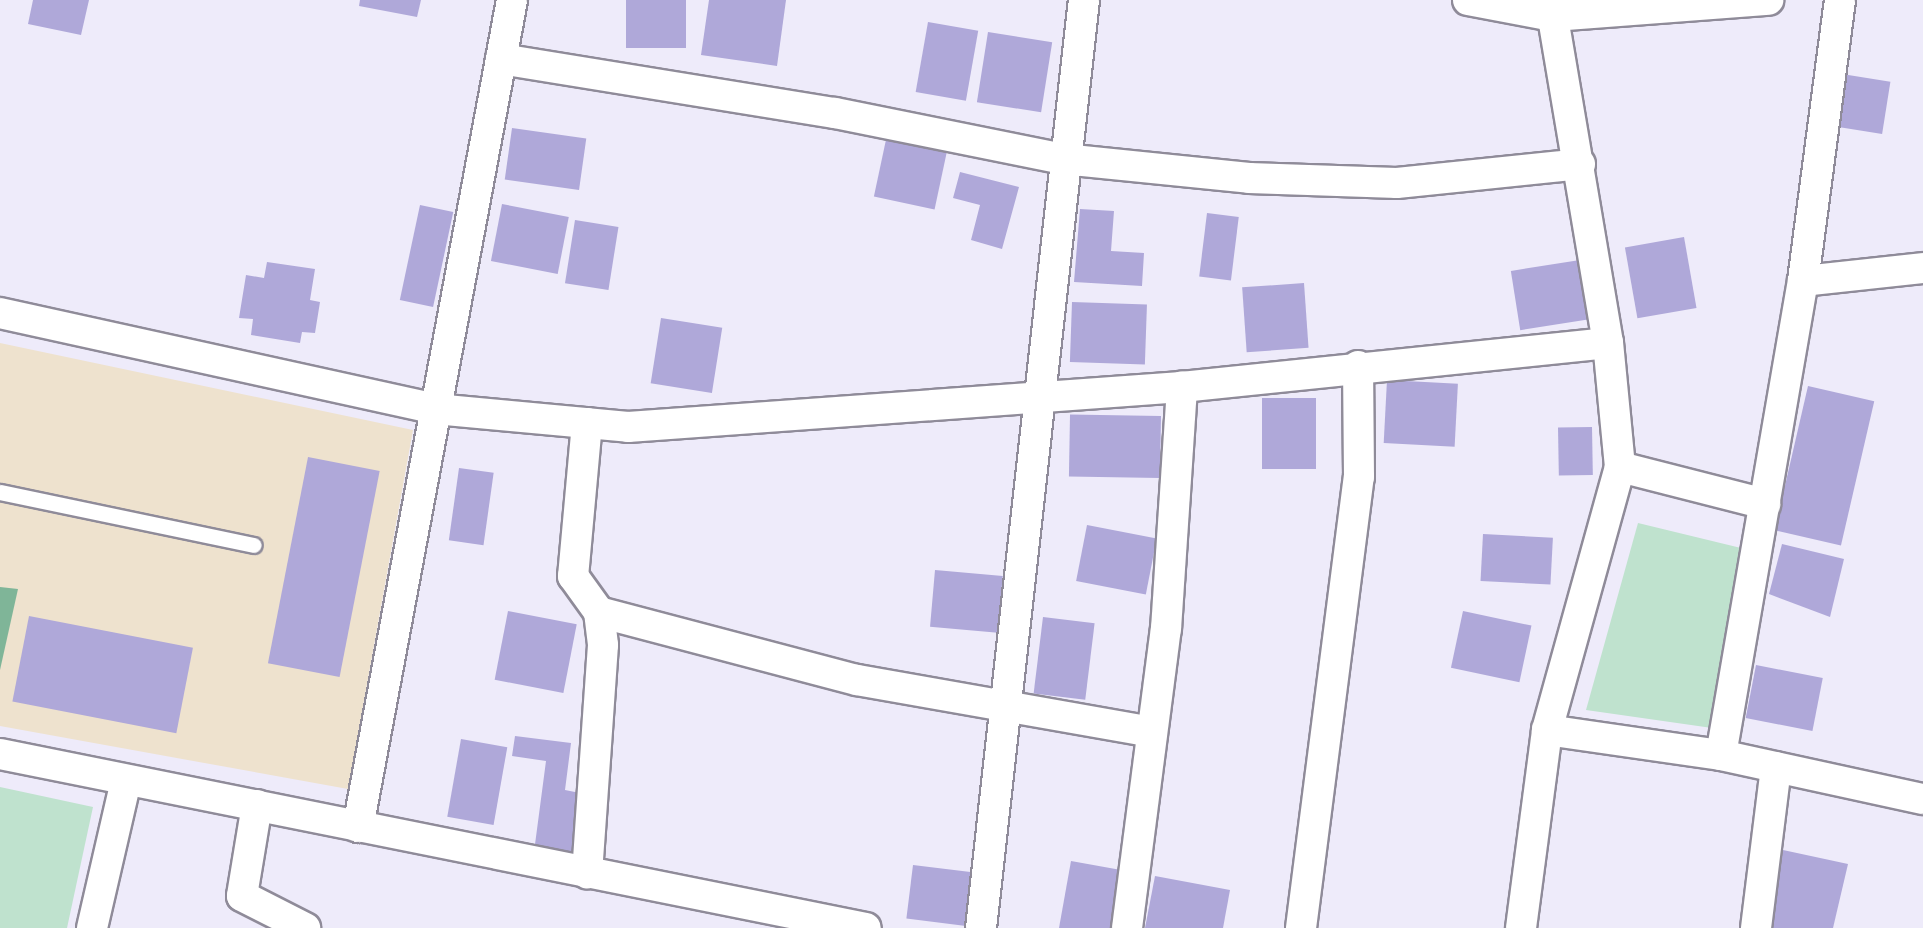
<!DOCTYPE html>
<style>
body{margin:0}
#map{position:relative;width:1923px;height:928px;overflow:hidden;background:#eeebfa;font-family:"Work Sans",sans-serif}
div>[style]{position:absolute}
[style*='--x']{left:calc(var(--x)*1px);top:calc(var(--y)*1px);width:calc(var(--w)*1px);rotate:calc(var(--a)*1deg)}
.education>*{inset:0;background:#eee2ce}
.green>*{inset:0;background:#bfe2ce}
.forest>*{inset:0;background:#7fb598}
.building>*{inset:0;background:#afa8d9;transform-origin:0 0}
.roads{filter:drop-shadow(2px 0 #8f8b99) drop-shadow(-2px 0 #8f8b99) drop-shadow(0 2px #8f8b99) drop-shadow(0 -2px #8f8b99)}
.service>*{height:15px;margin:-7.5px;padding:0 7.5px;transform-origin:7.5px;border-radius:7.5px;background:#fff}
.minor>*{height:30px;margin:-15px;padding:0 15px;transform-origin:15px;border-radius:15px;background:#fff}
span{translate:-50% -50%;white-space:nowrap;text-align:center;line-height:1.15;-webkit-text-stroke:6px #fbfafd;paint-order:stroke}
</style>
<div id="map">
<div class="education">
<div style="clip-path:polygon(0 343px,413px 430px,348px 789px,0 726px)"></div>
</div>
<div class="green">
<div style="clip-path:polygon(1638px 523px,1741px 548px,1712px 728px,1586px 710px)"></div>
<div style="clip-path:polygon(0 787px,93px 807px,67px 928px,0 928px)"></div>
</div>
<div class="forest">
<div style="clip-path:polygon(0 587px,18px 589px,0 670px)"></div>
</div>
<div class="building">
<div style="clip-path:polygon(33px 0,89px 0,81px 35px,28px 24px)"></div>
<div style="clip-path:polygon(360px 0,421px 0,417px 17px,359px 6px)"></div>
<div style="left:626px;top:0;width:60px;height:48px"></div>
<div style="clip-path:polygon(709px 0,786px 0,777px 66px,701px 55px)"></div>
<div style="left:928px;top:22px;width:51px;height:71px;rotate:10deg"></div>
<div style="left:988px;top:32px;width:65px;height:71px;rotate:9deg"></div>
<div style="left:1842px;top:74px;width:49px;height:53px;rotate:9deg"></div>
<div style="left:512px;top:128px;width:75px;height:52px;rotate:8deg"></div>
<div style="left:887px;top:135px;width:62px;height:63px;rotate:12deg"></div>
<div style="clip-path:polygon(960px 172px,1019px 187px,1002px 249px,971px 240px,980px 205px,953px 198px)"></div>
<div style="left:502px;top:204px;width:68px;height:58px;rotate:11deg"></div>
<div style="left:420px;top:205px;width:34px;height:97px;rotate:12deg"></div>
<div style="clip-path:polygon(1080px 209px,1114px 211px,1111px 251px,1144px 253px,1142px 286px,1074px 282px)"></div>
<div style="left:1207px;top:213px;width:32px;height:64px;rotate:7deg"></div>
<div style="left:575px;top:220px;width:44px;height:64px;rotate:9deg"></div>
<div style="left:1684px;top:237px;width:72px;height:60px;rotate:80deg"></div>
<div style="left:1580px;top:260px;width:60px;height:70px;rotate:81deg"></div>
<div style="clip-path:polygon(267px 262px,315px 269px,310px 300px,320px 302px,315px 333px,302px 332px,300px 343px,251px 335px,253px 319px,239px 318px,246px 275px,264px 278px)"></div>
<div style="left:1304px;top:283px;width:65px;height:62px;rotate:86deg"></div>
<div style="left:1072px;top:302px;width:75px;height:60px;rotate:2deg"></div>
<div style="left:661px;top:318px;width:62px;height:66px;rotate:9deg"></div>
<div style="left:1387px;top:380px;width:71px;height:63px;rotate:3deg"></div>
<div style="left:1808px;top:386px;width:68px;height:148px;rotate:13deg"></div>
<div style="left:1262px;top:398px;width:54px;height:71px"></div>
<div style="left:1161px;top:416px;width:62px;height:91px;rotate:91deg"></div>
<div style="left:1592px;top:427px;width:48px;height:34px;rotate:89deg"></div>
<div style="left:308px;top:457px;width:73px;height:210px;rotate:11deg"></div>
<div style="left:459px;top:468px;width:35px;height:73px;rotate:8deg"></div>
<div style="left:1087px;top:525px;width:71px;height:57px;rotate:11deg"></div>
<div style="left:1483px;top:534px;width:70px;height:47px;rotate:3deg"></div>
<div style="clip-path:polygon(1782px 544px,1844px 559px,1830px 617px,1769px 594px)"></div>
<div style="left:935px;top:570px;width:68px;height:57px;rotate:5deg"></div>
<div style="left:508px;top:611px;width:70px;height:70px;rotate:11deg"></div>
<div style="left:1463px;top:611px;width:70px;height:58px;rotate:12deg"></div>
<div style="left:29px;top:616px;width:167px;height:87px;rotate:11deg"></div>
<div style="left:1043px;top:617px;width:52px;height:77px;rotate:7deg"></div>
<div style="left:1756px;top:665px;width:68px;height:54px;rotate:11deg"></div>
<div style="clip-path:polygon(515px 736px,571px 743px,565px 790px,580px 793px,571px 857px,534px 852px,546px 761px,512px 756px)"></div>
<div style="left:461px;top:739px;width:47px;height:79px;rotate:10deg"></div>
<div style="clip-path:polygon(1783px 850px,1848px 864px,1833px 928px,1766px 928px)"></div>
<div style="clip-path:polygon(1071px 861px,1121px 870px,1110px 928px,1059px 928px)"></div>
<div style="left:913px;top:865px;width:64px;height:54px;rotate:7deg"></div>
<div style="clip-path:polygon(1155px 876px,1230px 890px,1223px 928px,1145px 928px)"></div>
</div>
<div class="roads">
<div class="service">
<div style="--x:0;--y:492;--w:259;--a:11.8"></div>
</div>
<div class="minor">
<div style="--x:1468;--y:0;--w:86;--a:10.7"></div>
<div style="--x:1553;--y:16;--w:216;--a:-4.3"></div>
<div style="--x:501;--y:59;--w:338;--a:9.2"></div>
<div style="--x:835;--y:113;--w:233;--a:11.4"></div>
<div style="--x:1063;--y:159;--w:187;--a:5.8"></div>
<div style="--x:1249;--y:178;--w:148;--a:1.9"></div>
<div style="--x:1397;--y:183;--w:184;--a:-5.9"></div>
<div style="--x:1803;--y:281;--w:121;--a:-6.2"></div>
<div style="--x:0;--y:313;--w:445;--a:12.4"></div>
<div style="--x:435;--y:409;--w:194;--a:5.3"></div>
<div style="--x:628;--y:427;--w:555;--a:-4.13"></div>
<div style="--x:1182;--y:387;--w:428;--a:-5.9"></div>
<div style="--x:587;--y:423;--w:154;--a:95.2"></div>
<div style="--x:573;--y:576;--w:44;--a:54.2"></div>
<div style="--x:599;--y:612;--w:33;--a:83"></div>
<div style="--x:603;--y:645;--w:229;--a:94"></div>
<div style="--x:1620;--y:467;--w:150;--a:14.3"></div>
<div style="--x:599;--y:612;--w:267;--a:14.8"></div>
<div style="--x:857;--y:680;--w:299;--a:10"></div>
<div style="--x:1547;--y:730;--w:176;--a:8.2"></div>
<div style="--x:1721;--y:755;--w:207;--a:12.3"></div>
<div style="--x:0;--y:754;--w:883;--a:11.36"></div>
<div style="--x:1721;--y:755;--w:481;--a:-80.2"></div>
<div style="--x:1803;--y:281;--w:283;--a:-82.5"></div>
<div style="--x:257;--y:805;--w:92;--a:99.4"></div>
<div style="--x:242;--y:896;--w:71;--a:26.9"></div>
<div style="--x:358;--y:827;--w:841;--a:-79.45"></div>
<div style="--x:92;--y:928;--w:151;--a:-77"></div>
<div style="--x:981;--y:928;--w:934;--a:-83.67"></div>
<div style="--x:1127;--y:928;--w:302;--a:-82.6"></div>
<div style="--x:1166;--y:629;--w:243;--a:-86.2"></div>
<div style="--x:1301;--y:928;--w:455;--a:-82.7"></div>
<div style="--x:1359;--y:477;--w:111;--a:-90.5"></div>
<div style="--x:1521;--y:928;--w:200;--a:-82.5"></div>
<div style="--x:1547;--y:730;--w:273;--a:-74.5"></div>
<div style="--x:1620;--y:467;--w:125;--a:-95.5"></div>
<div style="--x:1608;--y:343;--w:348;--a:-99.6"></div>
<div style="--x:1756;--y:928;--w:162;--a:-82.9"></div>
</div>
</div>
</div>
